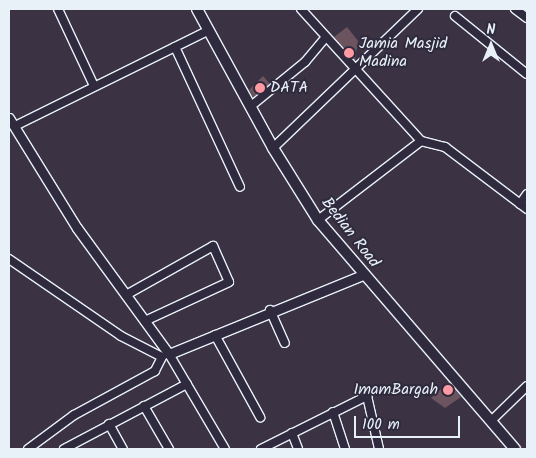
<!DOCTYPE html>
<style>
body{margin:0}
#map{position:relative;width:536px;height:458px;overflow:hidden;background:#3b3244;font-family:Kalam,sans-serif}
div>[style]{position:absolute}
[style*='--x']{left:calc(var(--x)*1px);top:calc(var(--y)*1px);width:calc(var(--w)*1px);rotate:calc(var(--a)*1deg)}
.building>*{inset:0;background:#6c545f}
.roads{filter:drop-shadow(1px 0 #e8f1f8) drop-shadow(-1px 0 #e8f1f8) drop-shadow(0 1px #e8f1f8) drop-shadow(0 -1px #e8f1f8)}
.minor>*{height:8px;margin:-4px;padding:0 4px;transform-origin:4px;border-radius:4px;background:#2f2a3d}
.tertiary>*{height:9px;margin:-4.5px;padding:0 4.5px;transform-origin:4.5px;border-radius:4.5px;background:#2f2a3d}
.secondary>*{height:10px;margin:-5px;padding:0 5px;transform-origin:5px;border-radius:5px;background:#2f2a3d}
.dots>*{width:14px;height:14px;translate:-50% -50%;box-sizing:border-box;border:2px solid #2f2a3d;border-radius:50%}
span{translate:-50% -50%;white-space:nowrap;text-align:center;line-height:1.15;-webkit-text-stroke:4px #2f2a3d;paint-order:stroke}
.poi-label{font-size:16px;color:#e8f1f8}
.left{translate:0 -50%;text-align:left}
.right{translate:-100% -50%;text-align:right}
.street-label{font-size:16px;color:#e8f1f8}
.frame{position:absolute;inset:0;border:10px solid #e8f1f8;pointer-events:none}
.north{position:absolute;left:466px;top:20px;width:50px;height:50px;-webkit-text-stroke:4px #2f2a3d;paint-order:stroke;rotate:0deg;font-size:14px;font-weight:700;line-height:20px;text-align:center;color:#e8f1f8}
.north::after{content:'';display:block;margin:auto;width:18px;height:22px;background:#e8f1f8;clip-path:polygon(50% 0,100% 100%,50% 72%,0 100%)}
.scale{position:absolute;left:354px;top:416px;width:106px;height:22px;box-sizing:border-box;border:2px solid #e8f1f8;border-top:0;padding-left:6px;font-size:15px;line-height:18px;white-space:nowrap;color:#e8f1f8;-webkit-text-stroke:4px #2f2a3d;paint-order:stroke}
</style>
<div id="map">
<div class="building">
<div style="clip-path:polygon(347px 27px,358px 41px,355px 60px,334px 37px)"></div>
<div style="clip-path:polygon(263px 76px,270px 84px,253px 97px,249px 90px)"></div>
<div style="clip-path:polygon(449px 382px,461px 397px,445px 408px,431px 398px)"></div>
</div>
<div class="roads">
<div class="minor">
<div style="--x:58;--y:9;--w:85;--a:64.9"></div>
<div style="--x:301;--y:9;--w:178;--a:47.7"></div>
<div style="--x:421;--y:141;--w:130;--a:142.5"></div>
<div style="--x:515;--y:9;--w:15;--a:37"></div>
<div style="--x:455;--y:16;--w:92;--a:38.9"></div>
<div style="--x:175;--y:47;--w:154;--a:65.1"></div>
<div style="--x:251;--y:106;--w:70;--a:-39.2"></div>
<div style="--x:305;--y:62;--w:31;--a:-50"></div>
<div style="--x:15;--y:126;--w:216;--a:-26.3"></div>
<div style="--x:421;--y:141;--w:25;--a:14"></div>
<div style="--x:445;--y:147;--w:103;--a:37.1"></div>
<div style="--x:273;--y:148;--w:201;--a:-43.8"></div>
<div style="--x:520;--y:204;--w:12;--a:-55"></div>
<div style="--x:9;--y:259;--w:136;--a:34.5"></div>
<div style="--x:121;--y:336;--w:46;--a:27.1"></div>
<div style="--x:162;--y:357;--w:16;--a:117"></div>
<div style="--x:155;--y:371;--w:92;--a:151.5"></div>
<div style="--x:74;--y:415;--w:57;--a:143.5"></div>
<div style="--x:126;--y:295;--w:100;--a:-29.4"></div>
<div style="--x:213;--y:246;--w:39;--a:66"></div>
<div style="--x:229;--y:282;--w:93;--a:155.1"></div>
<div style="--x:270;--y:310;--w:36;--a:66"></div>
<div style="--x:215;--y:335;--w:94;--a:61.2"></div>
<div style="--x:169;--y:354;--w:110;--a:59.5"></div>
<div style="--x:144;--y:406;--w:50;--a:59.8"></div>
<div style="--x:333;--y:412;--w:39;--a:72"></div>
<div style="--x:491;--y:421;--w:50;--a:-44.2"></div>
<div style="--x:109;--y:424;--w:29;--a:61"></div>
<div style="--x:292;--y:433;--w:17;--a:69"></div>
<div style="--x:64;--y:449;--w:139;--a:-27.9"></div>
<div style="--x:261;--y:449;--w:119;--a:-26.6"></div>
<div style="--x:367;--y:396;--w:54;--a:77.2"></div>
</div>
<div class="tertiary">
<div style="--x:9;--y:118;--w:129;--a:58.3"></div>
<div style="--x:77;--y:228;--w:156;--a:53.9"></div>
<div style="--x:169;--y:354;--w:209;--a:-22.2"></div>
</div>
<div class="secondary">
<div style="--x:197;--y:9;--w:158;--a:61.3"></div>
<div style="--x:273;--y:148;--w:85;--a:58"></div>
<div style="--x:318;--y:220;--w:302;--a:49.3"></div>
</div>
</div>
<div class="dots">
<div style="left:349px;top:53px;background:#ff9aa2"></div>
<div style="left:260px;top:88px;background:#ff9aa2"></div>
<div style="left:448px;top:390px;background:#ff9aa2"></div>
</div>
<div class="poi-label">
<span class="left" style="left:359px;top:53px">Jamia Masjid<br>Madina</span>
<span class="left" style="left:270px;top:88px">DATA</span>
<span class="right" style="left:438px;top:390px">ImamBargah</span>
</div>
<div class="street-label">
<span style="left:350px;top:233px;rotate:52deg">Bedian Road</span>
</div>
<div class="frame"></div>
<div class="north">N</div>
<div class="scale">100 m</div>
</div>
